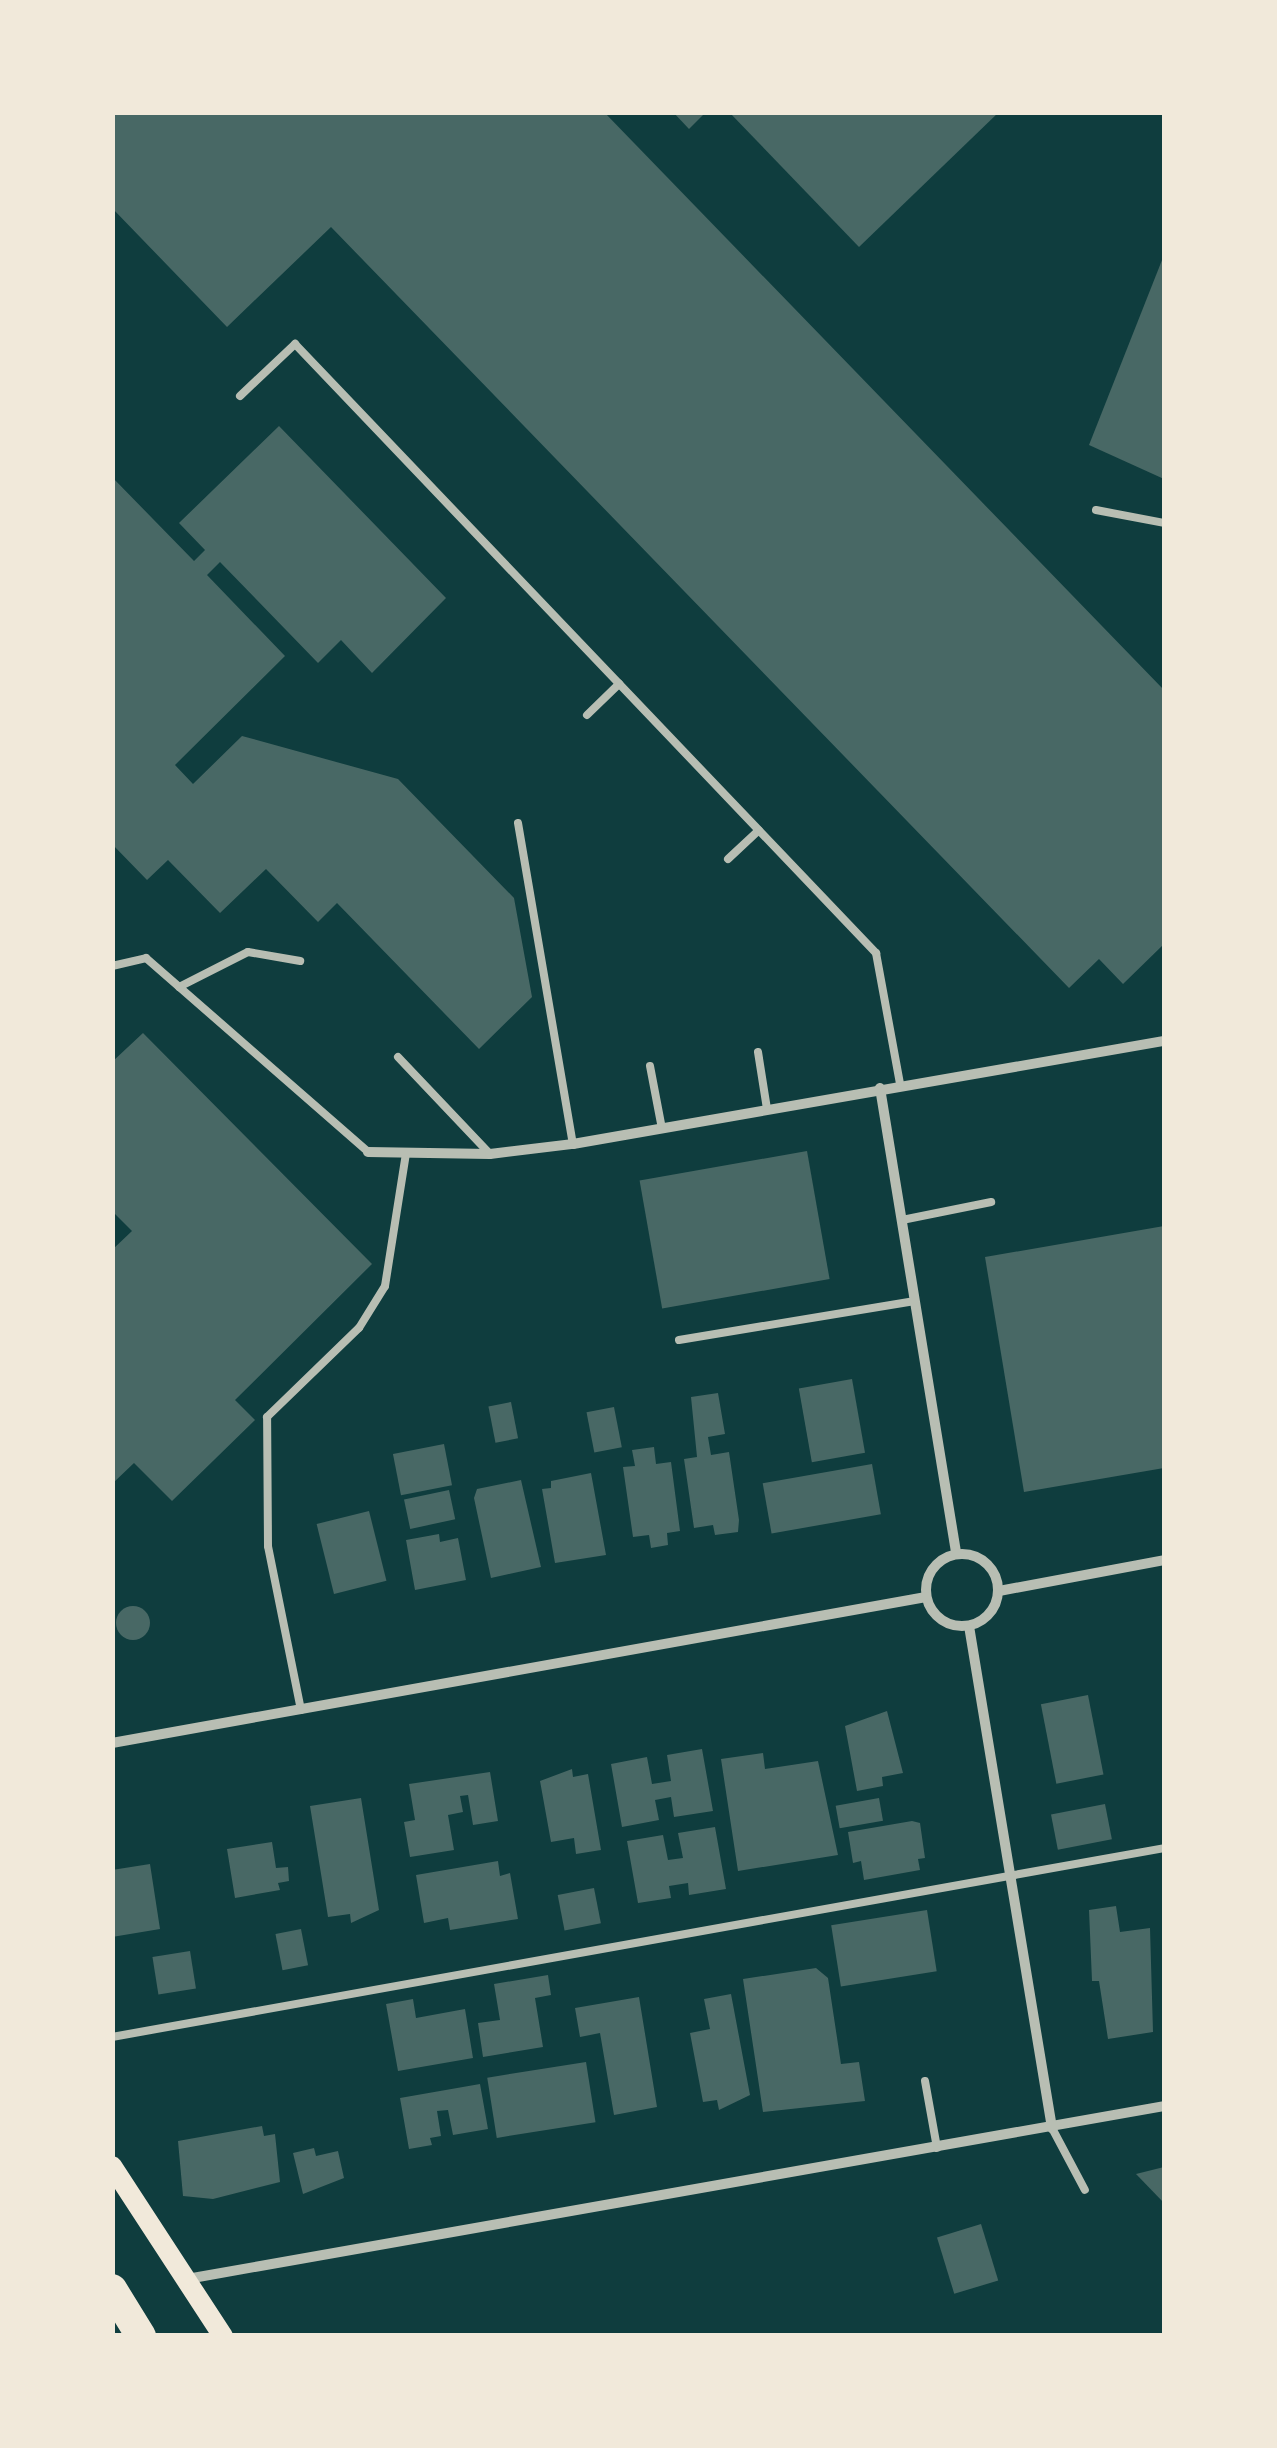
<!DOCTYPE html>
<style>
body{margin:0}
#map{position:relative;width:1277px;height:2448px;overflow:hidden;background:#0f3d3e;font-family:Cabin,sans-serif}
div>[style]{position:absolute}
[style*='--x']{left:calc(var(--x)*1px);top:calc(var(--y)*1px);width:calc(var(--w)*1px);rotate:calc(var(--a)*1deg)}
.building>*{inset:0;background:#486865;transform-origin:0 0}
.round{border-radius:50%}
.service>*{height:8px;margin:-4px;padding:0 4px;transform-origin:4px;border-radius:4px;background:#b8beb3}
.minor>*{height:10px;margin:-5px;padding:0 5px;transform-origin:5px;border-radius:5px;background:#b8beb3}
.minor>.ring{margin:-5px;padding:0;box-sizing:content-box;background:none;border:10px solid #b8beb3;border-radius:50%}
.secondary>*{height:20px;margin:-10px;padding:0 10px;transform-origin:10px;border-radius:10px;background:#f1e9da}
.motorway>*{height:30px;margin:-15px;padding:0 15px;transform-origin:15px;border-radius:15px;background:#f1e9da}
span{translate:-50% -50%;white-space:nowrap;text-align:center;line-height:1.15;-webkit-text-stroke:10px #f1e9da;paint-order:stroke}
.frame{position:absolute;inset:0;border:115px solid #f1e9da;pointer-events:none}
</style>
<div id="map">
<div class="building">
<div style="clip-path:polygon(112px 112px,604px 112px,1164px 690px,1164px 944px,1123px 984px,1099px 959px,1069px 988px,331px 227px,227px 327px,112px 208px)"></div>
<div style="clip-path:polygon(673px 112px,706px 112px,689px 129px)"></div>
<div style="clip-path:polygon(729px 112px,999px 112px,859px 247px)"></div>
<div style="clip-path:polygon(1164px 255px,1164px 479px,1089px 445px)"></div>
<div style="clip-path:polygon(279px 426px,446px 598px,372px 673px,341px 640px,318px 663px,220px 562px,207px 575px,285px 656px,175px 765px,193px 784px,242px 736px,398px 779px,514px 898px,532px 997px,479px 1049px,337px 903px,318px 922px,266px 869px,220px 913px,168px 860px,147px 880px,112px 844px,112px 477px,194px 561px,205px 550px,179px 523px)"></div>
<div style="clip-path:polygon(143px 1033px,372px 1264px,235px 1400px,255px 1420px,172px 1501px,134px 1463px,112px 1484px,112px 1250px,132px 1231px,112px 1211px,112px 1062px)"></div>
<div style="left:807px;top:1151px;width:130px;height:170px;rotate:80deg"></div>
<div style="clip-path:polygon(1164px 1226px,1164px 1468px,1024px 1492px,985px 1257px)"></div>
<div style="left:852px;top:1379px;width:75px;height:54px;rotate:80deg"></div>
<div style="clip-path:polygon(718px 1393px,725px 1434px,708px 1437px,711px 1455px,729px 1452px,739px 1520px,738px 1532px,715px 1535px,713px 1525px,694px 1528px,684px 1459px,697px 1457px,691px 1397px)"></div>
<div style="left:511px;top:1402px;width:37px;height:23px;rotate:79deg"></div>
<div style="left:614px;top:1407px;width:41px;height:28px;rotate:79deg"></div>
<div style="left:444px;top:1444px;width:42px;height:52px;rotate:79deg"></div>
<div style="clip-path:polygon(654px 1447px,656px 1464px,671px 1462px,680px 1531px,667px 1533px,668px 1545px,651px 1548px,649px 1535px,633px 1537px,623px 1467px,635px 1466px,632px 1450px)"></div>
<div style="left:872px;top:1464px;width:51px;height:111px;rotate:80deg"></div>
<div style="clip-path:polygon(591px 1473px,606px 1555px,555px 1563px,542px 1489px,551px 1488px,551px 1481px)"></div>
<div style="clip-path:polygon(521px 1480px,541px 1567px,491px 1578px,474px 1498px,477px 1489px)"></div>
<div style="left:449px;top:1490px;width:30px;height:46px;rotate:78deg"></div>
<div style="left:369px;top:1511px;width:72px;height:54px;rotate:76deg"></div>
<div style="clip-path:polygon(439px 1534px,440px 1542px,458px 1538px,466px 1580px,415px 1590px,406px 1540px)"></div>
<div class="round" style="left:116px;top:1606px;width:34px;height:34px"></div>
<div style="left:1088px;top:1695px;width:81px;height:48px;rotate:79deg"></div>
<div style="clip-path:polygon(887px 1711px,903px 1773px,882px 1777px,883px 1786px,857px 1791px,845px 1726px)"></div>
<div style="clip-path:polygon(702px 1749px,713px 1811px,674px 1817px,671px 1797px,655px 1800px,659px 1820px,622px 1827px,611px 1764px,647px 1757px,652px 1784px,671px 1781px,667px 1755px)"></div>
<div style="clip-path:polygon(763px 1753px,765px 1769px,818px 1761px,838px 1855px,738px 1871px,721px 1759px)"></div>
<div style="clip-path:polygon(572px 1769px,573px 1777px,588px 1774px,601px 1850px,576px 1854px,574px 1838px,551px 1842px,540px 1781px)"></div>
<div style="clip-path:polygon(490px 1772px,498px 1821px,473px 1825px,468px 1795px,460px 1796px,463px 1812px,448px 1815px,454px 1850px,410px 1857px,404px 1822px,415px 1820px,409px 1784px)"></div>
<div style="clip-path:polygon(361px 1798px,379px 1910px,351px 1923px,350px 1914px,328px 1917px,310px 1806px)"></div>
<div style="left:879px;top:1798px;width:23px;height:44px;rotate:80deg"></div>
<div style="left:1105px;top:1804px;width:36px;height:55px;rotate:79deg"></div>
<div style="clip-path:polygon(912px 1821px,920px 1823px,925px 1858px,918px 1859px,920px 1870px,864px 1880px,861px 1861px,853px 1863px,848px 1832px)"></div>
<div style="clip-path:polygon(715px 1827px,726px 1889px,689px 1895px,688px 1883px,669px 1886px,671px 1898px,638px 1903px,627px 1841px,663px 1835px,668px 1860px,683px 1858px,678px 1833px)"></div>
<div style="clip-path:polygon(272px 1842px,276px 1868px,288px 1867px,289px 1881px,278px 1883px,280px 1890px,235px 1898px,227px 1849px)"></div>
<div style="clip-path:polygon(498px 1861px,500px 1876px,510px 1873px,518px 1919px,450px 1930px,448px 1918px,424px 1923px,416px 1875px)"></div>
<div style="clip-path:polygon(150px 1864px,160px 1929px,112px 1937px,112px 1870px)"></div>
<div style="left:594px;top:1888px;width:36px;height:37px;rotate:79deg"></div>
<div style="clip-path:polygon(1116px 1906px,1120px 1932px,1150px 1928px,1153px 2032px,1108px 2039px,1099px 1981px,1092px 1981px,1089px 1910px)"></div>
<div style="left:927px;top:1910px;width:62px;height:97px;rotate:81deg"></div>
<div style="left:301px;top:1929px;width:37px;height:26px;rotate:79deg"></div>
<div style="left:190px;top:1951px;width:38px;height:38px;rotate:81deg"></div>
<div style="clip-path:polygon(816px 1968px,828px 1978px,841px 2064px,859px 2062px,865px 2101px,763px 2112px,743px 1979px)"></div>
<div style="clip-path:polygon(548px 1975px,551px 1995px,535px 1998px,543px 2047px,483px 2057px,478px 2023px,500px 2020px,494px 1984px)"></div>
<div style="clip-path:polygon(731px 1994px,750px 2095px,719px 2110px,717px 2100px,703px 2102px,690px 2033px,710px 2029px,704px 1999px)"></div>
<div style="clip-path:polygon(639px 1997px,657px 2107px,614px 2115px,600px 2033px,580px 2037px,575px 2008px)"></div>
<div style="clip-path:polygon(413px 1999px,416px 2018px,465px 2009px,473px 2058px,398px 2071px,386px 2004px)"></div>
<div style="left:586px;top:2062px;width:61px;height:100px;rotate:81deg"></div>
<div style="clip-path:polygon(480px 2084px,488px 2129px,453px 2135px,448px 2110px,437px 2111px,441px 2136px,430px 2138px,432px 2145px,409px 2149px,400px 2098px)"></div>
<div style="clip-path:polygon(262px 2126px,264px 2136px,275px 2134px,280px 2182px,213px 2199px,183px 2196px,178px 2141px)"></div>
<div style="clip-path:polygon(314px 2148px,316px 2156px,338px 2151px,344px 2178px,303px 2194px,293px 2153px)"></div>
<div style="clip-path:polygon(1164px 2167px,1164px 2203px,1136px 2174px)"></div>
<div style="left:981px;top:2224px;width:59px;height:46px;rotate:73deg"></div>
</div>
<div class="service">
<div style="--x:240;--y:396;--w:76;--a:-43.4"></div>
<div style="--x:295;--y:344;--w:842;--a:46.35"></div>
<div style="--x:876;--y:953;--w:133;--a:79.6"></div>
<div style="--x:1096;--y:510;--w:69;--a:10.8"></div>
<div style="--x:587;--y:715;--w:45;--a:-44.1"></div>
<div style="--x:518;--y:823;--w:326;--a:80.3"></div>
<div style="--x:728;--y:859;--w:42;--a:-43.1"></div>
<div style="--x:112;--y:966;--w:35;--a:-13"></div>
<div style="--x:146;--y:958;--w:295;--a:41.1"></div>
<div style="--x:179;--y:987;--w:77;--a:-26.9"></div>
<div style="--x:248;--y:952;--w:53;--a:9.8"></div>
<div style="--x:758;--y:1052;--w:58;--a:81"></div>
<div style="--x:398;--y:1057;--w:134;--a:46.5"></div>
<div style="--x:650;--y:1066;--w:64;--a:79.2"></div>
<div style="--x:902;--y:1220;--w:91;--a:-11.4"></div>
<div style="--x:679;--y:1340;--w:239;--a:-9.4"></div>
<div style="--x:301;--y:1710;--w:167;--a:-101.4"></div>
<div style="--x:268;--y:1546;--w:129;--a:-90.4"></div>
<div style="--x:267;--y:1417;--w:128;--a:-44.1"></div>
<div style="--x:359;--y:1328;--w:49;--a:-58.2"></div>
<div style="--x:385;--y:1286;--w:135;--a:-81"></div>
<div style="--x:112;--y:2037;--w:1069;--a:-10.18"></div>
<div style="--x:925;--y:2081;--w:68;--a:79.8"></div>
<div style="--x:1052;--y:2128;--w:70;--a:62"></div>
</div>
<div class="minor">
<div style="--x:880;--y:1088;--w:472;--a:80.7"></div>
<div style="--x:368;--y:1152;--w:122;--a:0.9"></div>
<div style="--x:490;--y:1154;--w:84;--a:-6.9"></div>
<div style="--x:573;--y:1144;--w:600;--a:-9.89"></div>
<div class="ring" style="left:926px;top:1554px;width:62px;height:62px"></div>
<div style="--x:999;--y:1591;--w:168;--a:-10.6"></div>
<div style="--x:969;--y:1626;--w:509;--a:80.61"></div>
<div style="--x:112;--y:1743;--w:827;--a:-10.17"></div>
<div style="--x:187;--y:2279;--w:992;--a:-10.04"></div>
</div>
<div class="secondary">
<div style="--x:112;--y:2166;--w:203;--a:56.9"></div>
</div>
<div class="motorway">
<div style="--x:112;--y:2289;--w:55;--a:58.3"></div>
</div>
<div class="frame"></div>
</div>
